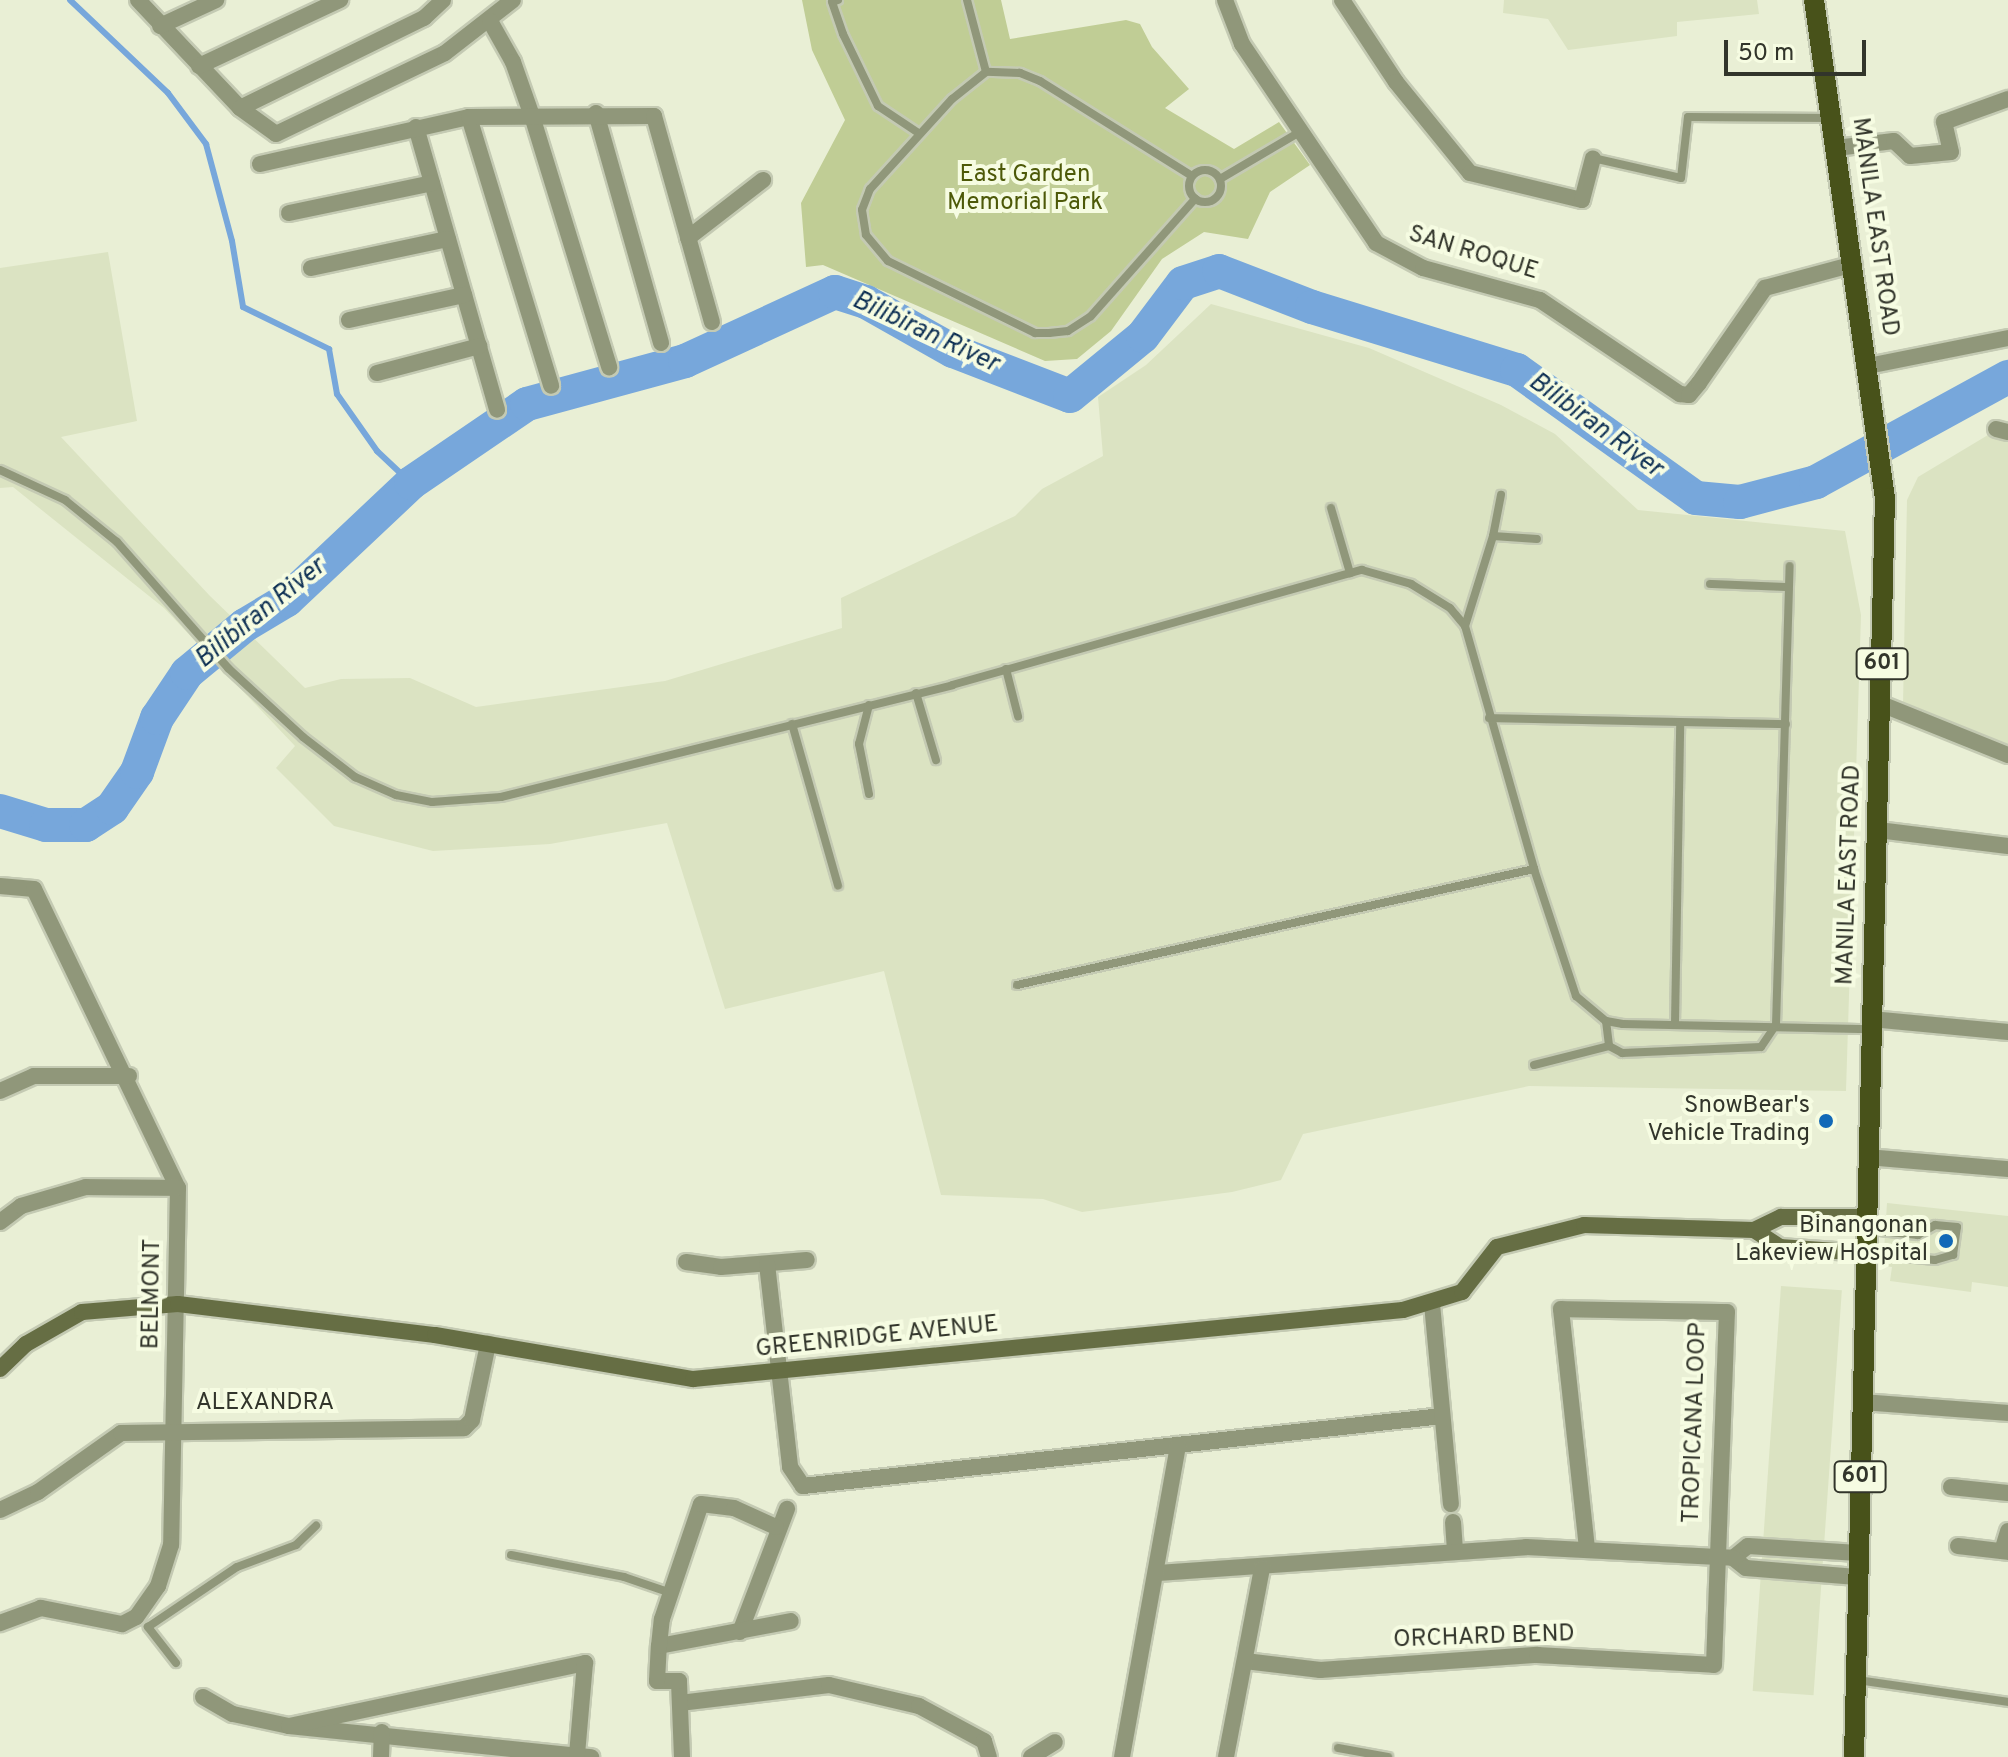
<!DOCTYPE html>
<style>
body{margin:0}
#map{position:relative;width:2008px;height:1757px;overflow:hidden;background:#e9efd5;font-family:Overpass,sans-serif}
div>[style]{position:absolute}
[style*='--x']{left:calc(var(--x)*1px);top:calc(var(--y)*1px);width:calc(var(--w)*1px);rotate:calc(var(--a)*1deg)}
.built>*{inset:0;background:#dbe3c2;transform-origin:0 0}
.green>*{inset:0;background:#c0cd95}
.stream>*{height:6px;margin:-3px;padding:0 3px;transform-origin:3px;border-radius:3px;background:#77a7db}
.river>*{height:34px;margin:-17px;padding:0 17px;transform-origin:17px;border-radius:17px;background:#77a7db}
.roads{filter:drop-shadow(2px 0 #c4cab3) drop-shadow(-2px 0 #c4cab3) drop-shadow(0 2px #c4cab3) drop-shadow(0 -2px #c4cab3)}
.lane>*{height:8px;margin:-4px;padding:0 4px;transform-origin:4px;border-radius:4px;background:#90977a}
.lane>.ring{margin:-4px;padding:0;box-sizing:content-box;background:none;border:8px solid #90977a;border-radius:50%}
.street>*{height:16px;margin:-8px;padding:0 8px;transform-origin:8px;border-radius:8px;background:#90977a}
.secondary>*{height:16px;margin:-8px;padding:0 8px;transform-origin:8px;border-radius:8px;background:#666e44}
.primary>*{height:20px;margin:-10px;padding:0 10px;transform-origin:10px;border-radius:10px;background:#48521a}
.dots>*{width:22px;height:22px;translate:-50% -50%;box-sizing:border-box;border:4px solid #f6fce2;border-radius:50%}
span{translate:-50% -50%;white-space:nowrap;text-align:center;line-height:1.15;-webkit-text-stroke:8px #f6fce2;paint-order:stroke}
.shield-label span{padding:2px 6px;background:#f6fce2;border:2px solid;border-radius:6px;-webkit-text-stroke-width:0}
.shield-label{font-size:22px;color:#32352b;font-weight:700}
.park-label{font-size:24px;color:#4d5908}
.street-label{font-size:24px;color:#32352b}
.poi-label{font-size:24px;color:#32352b}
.right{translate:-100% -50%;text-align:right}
.water-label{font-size:26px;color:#103255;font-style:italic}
.scale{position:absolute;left:1724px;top:40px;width:142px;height:36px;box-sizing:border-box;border:4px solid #32352b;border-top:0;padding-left:10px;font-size:24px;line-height:28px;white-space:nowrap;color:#32352b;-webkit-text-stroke:6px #f6fce2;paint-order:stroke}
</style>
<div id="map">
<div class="built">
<div style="clip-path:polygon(1504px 0,1757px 0,1759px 14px,1677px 22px,1677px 36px,1568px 50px,1548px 19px,1503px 13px)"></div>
<div style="clip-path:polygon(108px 252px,137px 421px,61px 437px,210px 596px,305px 688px,341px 679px,410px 678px,476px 707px,665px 681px,842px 628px,841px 598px,1015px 516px,1042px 489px,1103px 456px,1098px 397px,1146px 365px,1211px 304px,1369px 348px,1501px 405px,1555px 434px,1638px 510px,1845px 531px,1861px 615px,1846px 1091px,1529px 1086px,1303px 1134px,1281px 1180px,1232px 1192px,1082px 1212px,1043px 1199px,941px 1195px,884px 971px,725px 1009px,667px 823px,550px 844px,433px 851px,334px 826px,276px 768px,295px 746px,164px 608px,13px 487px,0 488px,0 268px)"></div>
<div style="clip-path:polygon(1993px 432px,2008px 437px,2008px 749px,1903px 705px,1907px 500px,1918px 477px)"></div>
<div style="clip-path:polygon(1887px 1203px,2008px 1216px,2008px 1287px,1972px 1282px,1971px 1292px,1890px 1281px,1892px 1267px,1883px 1266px)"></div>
<div style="left:1781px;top:1286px;width:61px;height:406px;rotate:4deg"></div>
</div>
<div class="green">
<div style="clip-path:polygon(802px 0,1001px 0,1010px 39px,1126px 20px,1140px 24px,1152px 47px,1189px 89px,1165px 108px,1234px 149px,1279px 122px,1310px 165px,1270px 192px,1248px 239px,1204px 232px,1162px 259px,1111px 331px,1077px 359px,1045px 361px,823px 265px,806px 267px,801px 203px,845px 120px,812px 50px)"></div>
</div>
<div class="stream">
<div style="--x:70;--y:0;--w:135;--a:43.5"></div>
<div style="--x:168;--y:93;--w:64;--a:53.3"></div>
<div style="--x:206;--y:144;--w:100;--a:75"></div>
<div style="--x:232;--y:241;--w:67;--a:80.5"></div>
<div style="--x:243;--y:307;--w:96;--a:26"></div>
<div style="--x:329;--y:349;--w:46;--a:79.9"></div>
<div style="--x:337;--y:394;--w:70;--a:54.9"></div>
<div style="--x:377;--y:451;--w:47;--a:43.3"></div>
</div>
<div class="river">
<div style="--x:0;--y:811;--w:48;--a:16.9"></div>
<div style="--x:46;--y:825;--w:40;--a:0"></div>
<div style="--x:86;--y:825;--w:31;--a:-33"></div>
<div style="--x:112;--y:808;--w:44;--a:-55.2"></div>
<div style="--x:137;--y:772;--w:58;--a:-69.7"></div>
<div style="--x:157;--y:718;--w:54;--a:-56.3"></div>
<div style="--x:187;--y:673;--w:75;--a:-39.6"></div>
<div style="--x:245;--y:625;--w:49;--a:-30.8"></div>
<div style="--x:287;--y:600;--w:170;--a:-43.3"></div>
<div style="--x:411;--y:483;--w:140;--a:-34.3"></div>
<div style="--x:527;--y:404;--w:164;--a:-15.2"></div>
<div style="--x:685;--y:361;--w:165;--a:-24.7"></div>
<div style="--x:835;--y:292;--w:33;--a:18"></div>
<div style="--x:866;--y:302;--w:100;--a:29.4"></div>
<div style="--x:953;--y:351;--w:125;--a:21"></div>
<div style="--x:1070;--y:396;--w:94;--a:-39.4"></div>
<div style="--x:1143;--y:336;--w:66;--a:-53"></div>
<div style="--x:1183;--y:283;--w:38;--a:-18"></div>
<div style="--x:1219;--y:271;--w:100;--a:21.2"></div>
<div style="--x:1312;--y:307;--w:214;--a:17.1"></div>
<div style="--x:1517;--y:370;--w:220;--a:35.6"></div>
<div style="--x:1696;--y:498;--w:44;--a:5.2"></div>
<div style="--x:1740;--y:502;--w:79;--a:-14.7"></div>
<div style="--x:1816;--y:482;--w:219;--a:-28.7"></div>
</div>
<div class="roads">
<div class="lane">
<div style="--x:838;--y:0;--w:6;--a:162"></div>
<div style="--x:832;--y:2;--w:34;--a:71"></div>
<div style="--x:843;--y:34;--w:80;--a:64.1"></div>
<div style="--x:878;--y:106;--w:50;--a:33.7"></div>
<div style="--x:967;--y:0;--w:74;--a:75.2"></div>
<div style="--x:1593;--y:158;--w:90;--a:12.8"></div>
<div style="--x:1681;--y:178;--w:61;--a:-83.5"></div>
<div style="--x:1688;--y:117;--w:143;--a:0.4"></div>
<div class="ring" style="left:1189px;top:170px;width:24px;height:24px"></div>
<div style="--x:1192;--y:176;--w:179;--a:-148"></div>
<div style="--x:1040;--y:81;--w:22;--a:-158"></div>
<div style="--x:1020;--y:73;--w:34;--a:-178"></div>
<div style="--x:986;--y:72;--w:43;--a:141.5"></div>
<div style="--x:952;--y:99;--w:122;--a:132.3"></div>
<div style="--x:870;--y:189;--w:22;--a:111"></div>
<div style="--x:862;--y:210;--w:25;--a:81"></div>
<div style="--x:866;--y:235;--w:34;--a:50"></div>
<div style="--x:888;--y:261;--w:164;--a:26.1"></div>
<div style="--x:1035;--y:333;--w:14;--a:0"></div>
<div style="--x:1049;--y:333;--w:19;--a:-6"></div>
<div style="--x:1068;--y:331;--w:27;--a:-33"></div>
<div style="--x:1091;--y:316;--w:157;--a:-48.4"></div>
<div style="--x:1220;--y:179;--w:91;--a:-30.5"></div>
<div style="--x:0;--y:470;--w:72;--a:24.8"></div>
<div style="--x:65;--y:500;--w:67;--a:38.9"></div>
<div style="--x:117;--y:542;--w:168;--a:48.6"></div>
<div style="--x:228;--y:668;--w:102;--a:42.6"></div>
<div style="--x:303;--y:737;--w:66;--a:37.6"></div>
<div style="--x:355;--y:777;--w:45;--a:23.7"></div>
<div style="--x:396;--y:795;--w:37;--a:11"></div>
<div style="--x:432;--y:802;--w:69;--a:-4.1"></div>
<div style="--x:501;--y:797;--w:465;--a:-13.9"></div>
<div style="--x:952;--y:685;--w:426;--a:-15.7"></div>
<div style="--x:1362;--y:570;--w:51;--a:15.9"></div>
<div style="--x:1411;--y:584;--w:46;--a:31.6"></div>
<div style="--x:1450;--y:608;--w:23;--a:50"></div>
<div style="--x:1465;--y:626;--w:253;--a:74.1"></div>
<div style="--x:1534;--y:869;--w:134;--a:71.7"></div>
<div style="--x:1576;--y:996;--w:39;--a:40"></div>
<div style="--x:1606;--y:1021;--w:17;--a:10"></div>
<div style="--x:1623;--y:1024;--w:248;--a:1.2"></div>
<div style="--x:1331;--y:508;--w:68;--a:73.7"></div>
<div style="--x:1493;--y:536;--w:42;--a:-79"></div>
<div style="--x:1710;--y:584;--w:78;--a:2.2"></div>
<div style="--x:1465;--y:626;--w:94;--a:-72.7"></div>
<div style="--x:1493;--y:536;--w:44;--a:3.9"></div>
<div style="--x:1006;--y:669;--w:49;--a:75.7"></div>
<div style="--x:916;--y:693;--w:70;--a:73.4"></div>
<div style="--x:869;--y:705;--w:40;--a:104.4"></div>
<div style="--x:859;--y:744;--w:51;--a:78.7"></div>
<div style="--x:1489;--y:718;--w:297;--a:1.2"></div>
<div style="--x:792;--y:724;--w:168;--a:74.1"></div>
<div style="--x:1017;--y:985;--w:530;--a:-12.65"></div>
<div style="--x:1606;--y:1021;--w:25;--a:83"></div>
<div style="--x:1609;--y:1046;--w:15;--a:28"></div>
<div style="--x:1622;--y:1053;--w:139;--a:-2.5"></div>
<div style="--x:1761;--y:1047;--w:27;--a:-56"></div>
<div style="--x:1776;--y:1025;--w:459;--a:-88.3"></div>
<div style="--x:1675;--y:1023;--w:299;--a:-89"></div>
<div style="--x:1534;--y:1065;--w:77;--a:-14.2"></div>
<div style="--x:1865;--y:1253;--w:70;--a:5.7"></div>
<div style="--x:1935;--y:1260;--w:19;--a:-16"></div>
<div style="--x:1953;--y:1255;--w:28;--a:-82"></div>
<div style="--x:1957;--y:1227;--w:22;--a:-175"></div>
<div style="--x:1935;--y:1225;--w:20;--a:150"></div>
<div style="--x:1918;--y:1235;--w:48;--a:-174.1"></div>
<div style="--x:511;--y:1555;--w:115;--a:11"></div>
<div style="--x:624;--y:1577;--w:50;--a:18.8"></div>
<div style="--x:176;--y:1663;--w:46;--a:-127.9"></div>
<div style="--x:148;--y:1627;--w:107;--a:-34"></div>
<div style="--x:237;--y:1567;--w:63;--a:-20.4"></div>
<div style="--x:296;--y:1545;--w:28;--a:-44"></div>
<div style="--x:1858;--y:1680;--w:152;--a:8.3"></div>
<div style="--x:1338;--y:1748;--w:51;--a:10.2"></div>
</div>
<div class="street">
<div style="--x:138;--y:0;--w:149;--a:46.6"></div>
<div style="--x:240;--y:108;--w:44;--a:35.8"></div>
<div style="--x:276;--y:134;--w:187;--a:-25.6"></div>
<div style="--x:445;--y:53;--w:86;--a:-37.9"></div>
<div style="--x:1225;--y:0;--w:47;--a:68.9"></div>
<div style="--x:1242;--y:44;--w:240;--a:56"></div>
<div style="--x:1376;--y:243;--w:53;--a:28"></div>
<div style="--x:1423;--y:268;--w:121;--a:15.3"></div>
<div style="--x:1540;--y:300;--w:169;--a:33.9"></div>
<div style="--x:1680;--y:394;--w:9;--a:6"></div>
<div style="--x:1689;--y:395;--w:16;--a:-50"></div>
<div style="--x:1699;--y:383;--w:116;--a:-55.2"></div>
<div style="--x:1765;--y:288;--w:92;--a:-15.1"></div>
<div style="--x:1342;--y:0;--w:98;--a:56.6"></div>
<div style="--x:1396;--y:82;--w:117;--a:50.9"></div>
<div style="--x:1470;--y:173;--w:115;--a:13.6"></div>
<div style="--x:1582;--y:200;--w:43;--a:-75.3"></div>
<div style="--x:490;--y:21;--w:47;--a:60.7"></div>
<div style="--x:513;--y:62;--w:57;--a:70.6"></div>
<div style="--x:532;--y:116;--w:263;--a:72.9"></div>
<div style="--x:160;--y:26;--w:62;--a:-24.9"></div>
<div style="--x:199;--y:66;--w:156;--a:-25.1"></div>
<div style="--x:240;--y:108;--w:205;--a:-26.1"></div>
<div style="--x:424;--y:18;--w:26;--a:-43"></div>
<div style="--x:596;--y:113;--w:239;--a:74.2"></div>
<div style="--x:469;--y:117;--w:281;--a:73"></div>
<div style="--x:416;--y:127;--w:294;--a:74"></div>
<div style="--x:1836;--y:148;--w:58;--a:-6.9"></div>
<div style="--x:1894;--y:141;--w:22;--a:43"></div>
<div style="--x:1910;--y:156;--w:41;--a:-5.6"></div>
<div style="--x:1951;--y:152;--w:31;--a:-103"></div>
<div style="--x:1944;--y:122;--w:68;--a:-19.8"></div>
<div style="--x:260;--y:164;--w:214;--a:-12.7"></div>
<div style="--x:469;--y:117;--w:185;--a:-0.3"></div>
<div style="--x:654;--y:116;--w:214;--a:74.3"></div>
<div style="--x:289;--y:213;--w:146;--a:-11.8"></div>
<div style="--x:688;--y:238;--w:95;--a:-37.7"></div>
<div style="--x:311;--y:268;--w:140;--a:-12"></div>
<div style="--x:349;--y:320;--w:118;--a:-12.3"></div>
<div style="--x:1868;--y:366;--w:143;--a:-11.3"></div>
<div style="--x:377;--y:373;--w:106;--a:-14.8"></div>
<div style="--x:1996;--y:429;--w:12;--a:14"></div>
<div style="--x:1881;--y:704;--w:137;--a:21.9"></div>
<div style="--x:1878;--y:830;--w:131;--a:7"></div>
<div style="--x:0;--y:886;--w:34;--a:5"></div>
<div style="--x:34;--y:889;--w:332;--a:64.3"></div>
<div style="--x:178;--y:1188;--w:357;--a:91.1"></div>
<div style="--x:171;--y:1545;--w:43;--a:107.6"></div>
<div style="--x:158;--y:1586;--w:38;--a:125"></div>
<div style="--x:136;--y:1617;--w:16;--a:153"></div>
<div style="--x:122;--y:1624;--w:83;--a:-168.8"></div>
<div style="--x:41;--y:1608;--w:44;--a:159.9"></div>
<div style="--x:1871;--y:1019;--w:138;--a:5.4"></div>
<div style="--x:0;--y:1091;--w:37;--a:-24"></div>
<div style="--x:34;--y:1076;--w:95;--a:0"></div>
<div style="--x:1867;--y:1157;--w:142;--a:4.9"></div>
<div style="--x:0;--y:1222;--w:26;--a:-37"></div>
<div style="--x:21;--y:1206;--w:68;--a:-16.3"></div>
<div style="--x:86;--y:1187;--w:92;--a:0.6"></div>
<div style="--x:686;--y:1262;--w:35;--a:8"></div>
<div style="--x:721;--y:1267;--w:86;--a:-4.7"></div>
<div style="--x:767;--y:1264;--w:204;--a:83.5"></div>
<div style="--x:790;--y:1467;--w:23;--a:56"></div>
<div style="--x:803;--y:1486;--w:643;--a:-6.25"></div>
<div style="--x:1432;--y:1304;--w:201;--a:84.6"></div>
<div style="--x:1863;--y:1402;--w:145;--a:4.3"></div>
<div style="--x:1951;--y:1487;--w:57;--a:6"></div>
<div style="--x:0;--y:1510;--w:42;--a:-25.3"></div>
<div style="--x:38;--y:1492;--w:102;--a:-35.4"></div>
<div style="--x:121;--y:1433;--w:343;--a:-0.8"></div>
<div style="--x:464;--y:1428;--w:11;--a:-45"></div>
<div style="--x:472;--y:1420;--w:78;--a:-78.1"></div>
<div style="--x:1453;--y:1522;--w:29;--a:86"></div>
<div style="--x:1958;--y:1546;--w:50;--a:6.8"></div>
<div style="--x:2002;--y:1551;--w:21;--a:-73"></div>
<div style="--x:1733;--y:1558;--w:19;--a:-39"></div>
<div style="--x:1748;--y:1546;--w:110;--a:3.6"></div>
<div style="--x:1158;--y:1573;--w:369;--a:-4"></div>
<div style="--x:1526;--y:1547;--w:207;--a:3"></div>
<div style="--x:1733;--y:1558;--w:16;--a:38"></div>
<div style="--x:1746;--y:1568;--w:111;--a:4.6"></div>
<div style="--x:740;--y:1632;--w:132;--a:-69.1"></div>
<div style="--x:659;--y:1646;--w:134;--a:-10.7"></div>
<div style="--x:1245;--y:1661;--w:76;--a:6.8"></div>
<div style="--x:1320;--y:1670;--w:218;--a:-4"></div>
<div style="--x:1537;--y:1655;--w:177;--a:3.2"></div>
<div style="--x:1714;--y:1665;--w:353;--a:-87.9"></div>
<div style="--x:1727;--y:1312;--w:166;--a:-179"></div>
<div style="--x:1561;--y:1309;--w:241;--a:83.8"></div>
<div style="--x:203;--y:1697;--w:34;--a:30"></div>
<div style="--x:233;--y:1714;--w:57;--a:12.1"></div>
<div style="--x:289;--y:1726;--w:304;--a:5.9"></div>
<div style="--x:680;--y:1703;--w:150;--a:-6.9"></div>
<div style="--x:829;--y:1685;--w:92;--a:13.1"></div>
<div style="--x:919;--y:1706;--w:74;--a:28.3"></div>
<div style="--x:984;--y:1741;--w:17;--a:73"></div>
<div style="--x:289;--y:1726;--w:303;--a:-12"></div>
<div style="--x:585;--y:1663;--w:92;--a:95"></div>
<div style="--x:381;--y:1757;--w:25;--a:-88"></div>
<div style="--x:682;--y:1757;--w:76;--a:-92.3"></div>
<div style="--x:679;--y:1681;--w:22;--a:180"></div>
<div style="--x:657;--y:1681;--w:35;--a:-87"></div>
<div style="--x:659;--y:1646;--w:27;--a:-84"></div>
<div style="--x:662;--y:1619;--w:121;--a:-71.3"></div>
<div style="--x:701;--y:1504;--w:33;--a:7"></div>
<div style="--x:734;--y:1508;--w:46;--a:24.3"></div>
<div style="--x:1031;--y:1757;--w:28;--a:-32"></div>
<div style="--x:1122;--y:1757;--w:317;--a:-79.8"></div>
<div style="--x:1226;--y:1757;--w:192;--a:-79.2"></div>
</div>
<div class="secondary">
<div style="--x:1754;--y:1230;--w:31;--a:33"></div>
<div style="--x:1780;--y:1247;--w:84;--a:4.1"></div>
<div style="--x:0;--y:1369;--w:36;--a:-44"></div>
<div style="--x:26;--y:1344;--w:64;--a:-29.7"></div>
<div style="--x:82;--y:1312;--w:96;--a:-4.8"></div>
<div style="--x:178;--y:1304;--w:259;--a:6.9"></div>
<div style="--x:435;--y:1335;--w:262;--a:9.7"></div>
<div style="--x:693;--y:1379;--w:713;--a:-5.55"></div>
<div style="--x:1403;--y:1310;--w:62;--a:-17"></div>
<div style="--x:1462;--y:1292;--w:57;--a:-52.1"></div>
<div style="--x:1497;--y:1247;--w:90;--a:-14.2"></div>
<div style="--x:1584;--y:1225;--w:170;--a:1.7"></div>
<div style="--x:1754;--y:1230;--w:30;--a:-26"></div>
<div style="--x:1781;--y:1217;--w:84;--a:0"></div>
</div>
<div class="primary">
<div style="--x:1814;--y:0;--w:503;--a:81.89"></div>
<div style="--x:1885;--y:498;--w:1259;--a:91.41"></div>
</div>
</div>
<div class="dots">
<div style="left:1826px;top:1121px;background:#1269b7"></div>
<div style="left:1946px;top:1241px;background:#1269b7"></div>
</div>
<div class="shield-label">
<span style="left:1882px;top:664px">601</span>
<span style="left:1860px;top:1477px">601</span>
</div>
<div class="park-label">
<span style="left:1025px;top:190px">East Garden<br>Memorial Park</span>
</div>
<div class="street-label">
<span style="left:1874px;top:227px;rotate:82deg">MANILA EAST ROAD</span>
<span style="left:1473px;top:254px;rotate:17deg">SAN ROQUE</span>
<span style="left:1850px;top:875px;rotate:-88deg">MANILA EAST ROAD</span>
<span style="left:153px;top:1294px;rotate:-89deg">BELMONT</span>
<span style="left:877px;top:1338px;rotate:-6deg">GREENRIDGE AVENUE</span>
<span style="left:265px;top:1404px">ALEXANDRA</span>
<span style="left:1696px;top:1423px;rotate:-88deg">TROPICANA LOOP</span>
<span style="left:1484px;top:1638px;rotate:-2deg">ORCHARD BEND</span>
</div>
<div class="poi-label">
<span class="right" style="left:1810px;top:1121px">SnowBear's<br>Vehicle Trading</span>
<span class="right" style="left:1928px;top:1241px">Binangonan<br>Lakeview Hospital</span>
</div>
<div class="water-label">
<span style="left:925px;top:333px;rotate:25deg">Bilibiran River</span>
<span style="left:1595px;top:426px;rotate:36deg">Bilibiran River</span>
<span style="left:261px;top:614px;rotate:-39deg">Bilibiran River</span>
</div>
<div class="scale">50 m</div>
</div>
